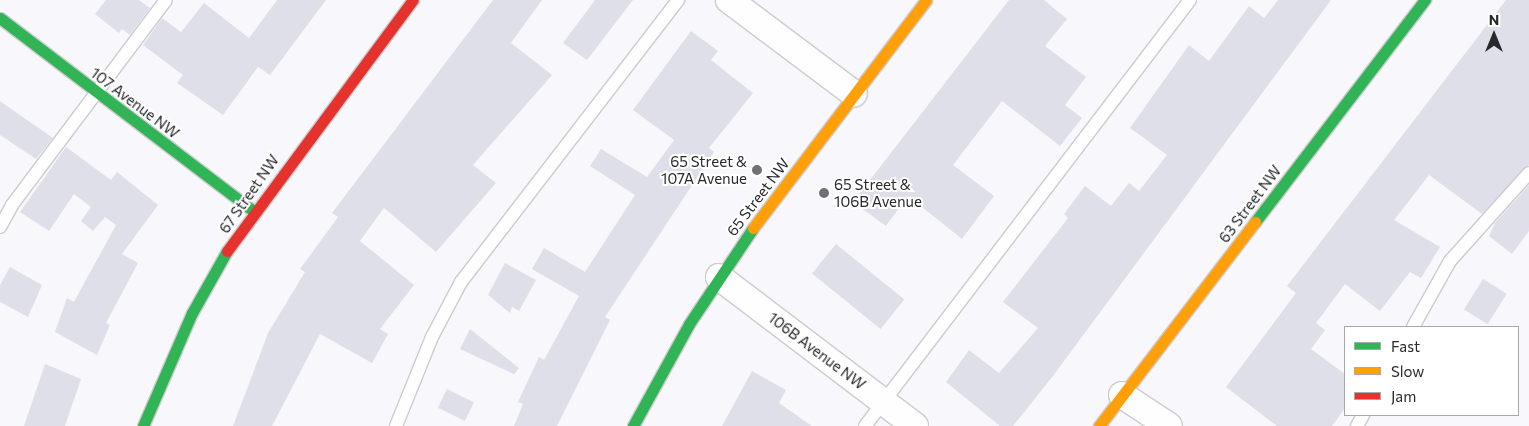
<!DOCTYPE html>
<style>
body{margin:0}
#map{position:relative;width:1529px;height:426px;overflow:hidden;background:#f7f7fc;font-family:Commissioner,sans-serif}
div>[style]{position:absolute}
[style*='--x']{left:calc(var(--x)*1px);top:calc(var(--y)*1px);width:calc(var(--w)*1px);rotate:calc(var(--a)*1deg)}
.building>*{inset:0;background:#dfdfe9;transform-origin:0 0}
.roads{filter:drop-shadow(1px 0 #cccccf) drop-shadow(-1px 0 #cccccf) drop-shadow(0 1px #cccccf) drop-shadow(0 -1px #cccccf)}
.lane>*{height:12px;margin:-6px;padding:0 6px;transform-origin:6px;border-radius:6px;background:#fefeff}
.street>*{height:26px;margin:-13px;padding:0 13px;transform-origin:13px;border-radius:13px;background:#fefeff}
.fast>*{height:11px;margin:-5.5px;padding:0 5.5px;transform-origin:5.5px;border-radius:5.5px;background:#30b455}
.slow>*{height:11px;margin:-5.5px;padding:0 5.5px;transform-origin:5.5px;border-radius:5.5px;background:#ff9f0a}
.jam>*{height:11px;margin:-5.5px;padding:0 5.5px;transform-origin:5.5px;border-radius:5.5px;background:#e5322d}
.dots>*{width:14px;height:14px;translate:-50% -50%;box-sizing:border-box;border:2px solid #fff;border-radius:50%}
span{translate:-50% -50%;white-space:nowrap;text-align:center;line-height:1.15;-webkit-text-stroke:4px #fff;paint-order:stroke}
.street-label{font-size:15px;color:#28292c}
.poi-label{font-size:15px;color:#28292c}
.right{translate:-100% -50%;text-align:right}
.left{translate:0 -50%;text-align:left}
.legend{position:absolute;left:1344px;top:326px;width:175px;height:90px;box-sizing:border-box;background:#fff;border:1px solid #a9a9ab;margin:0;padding:6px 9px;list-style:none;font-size:15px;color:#28292c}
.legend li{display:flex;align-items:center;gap:10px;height:25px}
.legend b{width:25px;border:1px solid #a9a9ab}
.north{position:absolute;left:1469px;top:10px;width:50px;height:50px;-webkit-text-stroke:4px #fff;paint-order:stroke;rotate:0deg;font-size:14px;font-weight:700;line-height:20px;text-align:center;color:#28292c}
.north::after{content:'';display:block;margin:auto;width:18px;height:22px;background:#28292c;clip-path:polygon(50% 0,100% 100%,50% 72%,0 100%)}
</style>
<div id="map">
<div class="building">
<div style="clip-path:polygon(106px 0,139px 0,150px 8px,130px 35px,122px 29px,119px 33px,95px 14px)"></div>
<div style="clip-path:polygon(277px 0,326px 0,270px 75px,258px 67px,223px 115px,177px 83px,183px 75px,143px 45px,162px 18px,181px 32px,204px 3px,249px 38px)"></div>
<div style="clip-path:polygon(493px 0,542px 0,511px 43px,552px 75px,473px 165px,496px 183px,436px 252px,384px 208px,360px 241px,414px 285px,380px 329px,388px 334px,372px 363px,320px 334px,272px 426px,233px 426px,268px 333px,305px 272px,300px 269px,338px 217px,332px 213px)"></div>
<div style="clip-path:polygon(595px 0,633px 0,587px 60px,563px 43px)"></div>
<div style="clip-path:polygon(1009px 0,1044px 0,1067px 19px,1045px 46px,1086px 77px,1065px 105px,1082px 118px,1060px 146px,1002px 101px,953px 165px,994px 196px,962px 239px,908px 196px,886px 226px,853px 202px)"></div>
<div style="clip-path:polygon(1278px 0,1331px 0,1053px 376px,1013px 426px,1000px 426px,946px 382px,969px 350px,999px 373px,1038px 328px,1003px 302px,1068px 218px,1064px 214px,1085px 186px,1111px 206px,1129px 183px,1139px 191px,1167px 155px,1130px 128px,1189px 45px,1209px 61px,1249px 6px,1264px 18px)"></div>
<div style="clip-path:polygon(1506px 0,1529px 0,1529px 165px,1482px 214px,1429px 175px,1394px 220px,1440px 247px,1421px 278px,1410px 272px,1380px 311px,1345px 284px,1316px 323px,1325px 330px,1311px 349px,1345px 374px,1345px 408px,1332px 426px,1277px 426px,1226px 387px,1296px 293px,1287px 286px)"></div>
<div style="clip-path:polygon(691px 31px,718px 51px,711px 60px,753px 93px,709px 148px,714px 152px,605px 317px,610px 320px,557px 426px,514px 426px,523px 404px,518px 402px,539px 357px,544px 360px,579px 296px,532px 269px,544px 248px,585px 272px,635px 195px,590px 166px,601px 149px,647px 177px,674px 140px,633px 110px)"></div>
<div style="clip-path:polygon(0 101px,53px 138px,36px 159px,0 135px)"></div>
<div style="clip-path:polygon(66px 147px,111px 180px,117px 172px,158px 205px,122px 254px,138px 263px,106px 323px,110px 325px,97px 355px,55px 332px,67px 298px,74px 302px,116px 225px,105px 217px,93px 231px,81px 221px,91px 207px,74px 194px,49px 231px,20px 212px)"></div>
<div style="clip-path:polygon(1529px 185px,1529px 231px,1512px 254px,1489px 236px,1495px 223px)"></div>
<div style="left:836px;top:244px;width:88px;height:38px;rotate:39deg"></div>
<div style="clip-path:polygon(505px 263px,536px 280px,519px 311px,512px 307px,510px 313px,488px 295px)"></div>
<div style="clip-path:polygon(10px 267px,42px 285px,28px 317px,0 302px,0 285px)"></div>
<div style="left:1483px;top:279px;width:28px;height:36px;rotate:32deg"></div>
<div style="clip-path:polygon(470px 329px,519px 368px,514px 374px,460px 349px)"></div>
<div style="clip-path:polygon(45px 364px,81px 379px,65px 426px,24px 426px)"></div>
<div style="clip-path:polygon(752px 371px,786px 390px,779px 403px,812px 426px,722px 426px)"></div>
<div style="left:447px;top:389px;width:30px;height:21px;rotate:26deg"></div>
</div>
<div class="roads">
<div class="lane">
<div style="--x:0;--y:227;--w:25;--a:-61"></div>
<div style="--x:12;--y:205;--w:256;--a:-53.1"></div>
<div style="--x:1413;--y:327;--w:76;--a:-60.7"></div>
<div style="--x:1450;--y:261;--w:118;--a:-48.1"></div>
<div style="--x:396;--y:426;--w:96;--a:-68"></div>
<div style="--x:432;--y:337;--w:62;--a:-62.2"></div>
<div style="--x:461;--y:282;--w:356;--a:-52.4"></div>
<div style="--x:865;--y:426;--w:536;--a:-52.66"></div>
<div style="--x:1357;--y:426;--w:13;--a:-61"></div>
</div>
<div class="street">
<div style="--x:729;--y:0;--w:156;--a:36.9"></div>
<div style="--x:719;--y:277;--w:246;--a:37.2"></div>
<div style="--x:1122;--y:395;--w:56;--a:33.4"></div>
</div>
<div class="fast">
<div style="--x:0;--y:18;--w:318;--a:37.3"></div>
<div style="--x:1255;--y:222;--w:280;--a:-52.6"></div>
<div style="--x:143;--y:426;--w:123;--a:-66.6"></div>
<div style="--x:192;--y:313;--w:71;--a:-60.6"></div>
<div style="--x:633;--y:426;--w:116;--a:-61.2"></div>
<div style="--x:689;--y:324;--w:115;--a:-56.3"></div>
</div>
<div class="slow">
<div style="--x:753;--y:228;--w:286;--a:-52.8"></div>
<div style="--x:1099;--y:426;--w:257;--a:-52.6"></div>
</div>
<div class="jam">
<div style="--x:227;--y:251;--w:312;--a:-53.5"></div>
</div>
</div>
<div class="dots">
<div style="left:757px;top:170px;background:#707175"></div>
<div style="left:824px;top:193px;background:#707175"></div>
</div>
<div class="street-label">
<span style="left:135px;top:103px;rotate:37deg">107 Avenue NW</span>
<span style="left:249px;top:194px;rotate:-55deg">67 Street NW</span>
<span style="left:758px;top:197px;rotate:-53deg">65 Street NW</span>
<span style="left:1250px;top:204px;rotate:-53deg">63 Street NW</span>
<span style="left:817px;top:351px;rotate:37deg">106B Avenue NW</span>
</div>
<div class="poi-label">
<span class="right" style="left:747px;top:170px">65 Street &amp;<br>107A Avenue</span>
<span class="left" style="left:834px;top:193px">65 Street &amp;<br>106B Avenue</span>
</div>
<ul class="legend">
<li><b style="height:6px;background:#30b455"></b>Fast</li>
<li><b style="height:6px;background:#ff9f0a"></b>Slow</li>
<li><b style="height:6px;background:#e5322d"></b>Jam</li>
</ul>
<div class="north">N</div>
</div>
